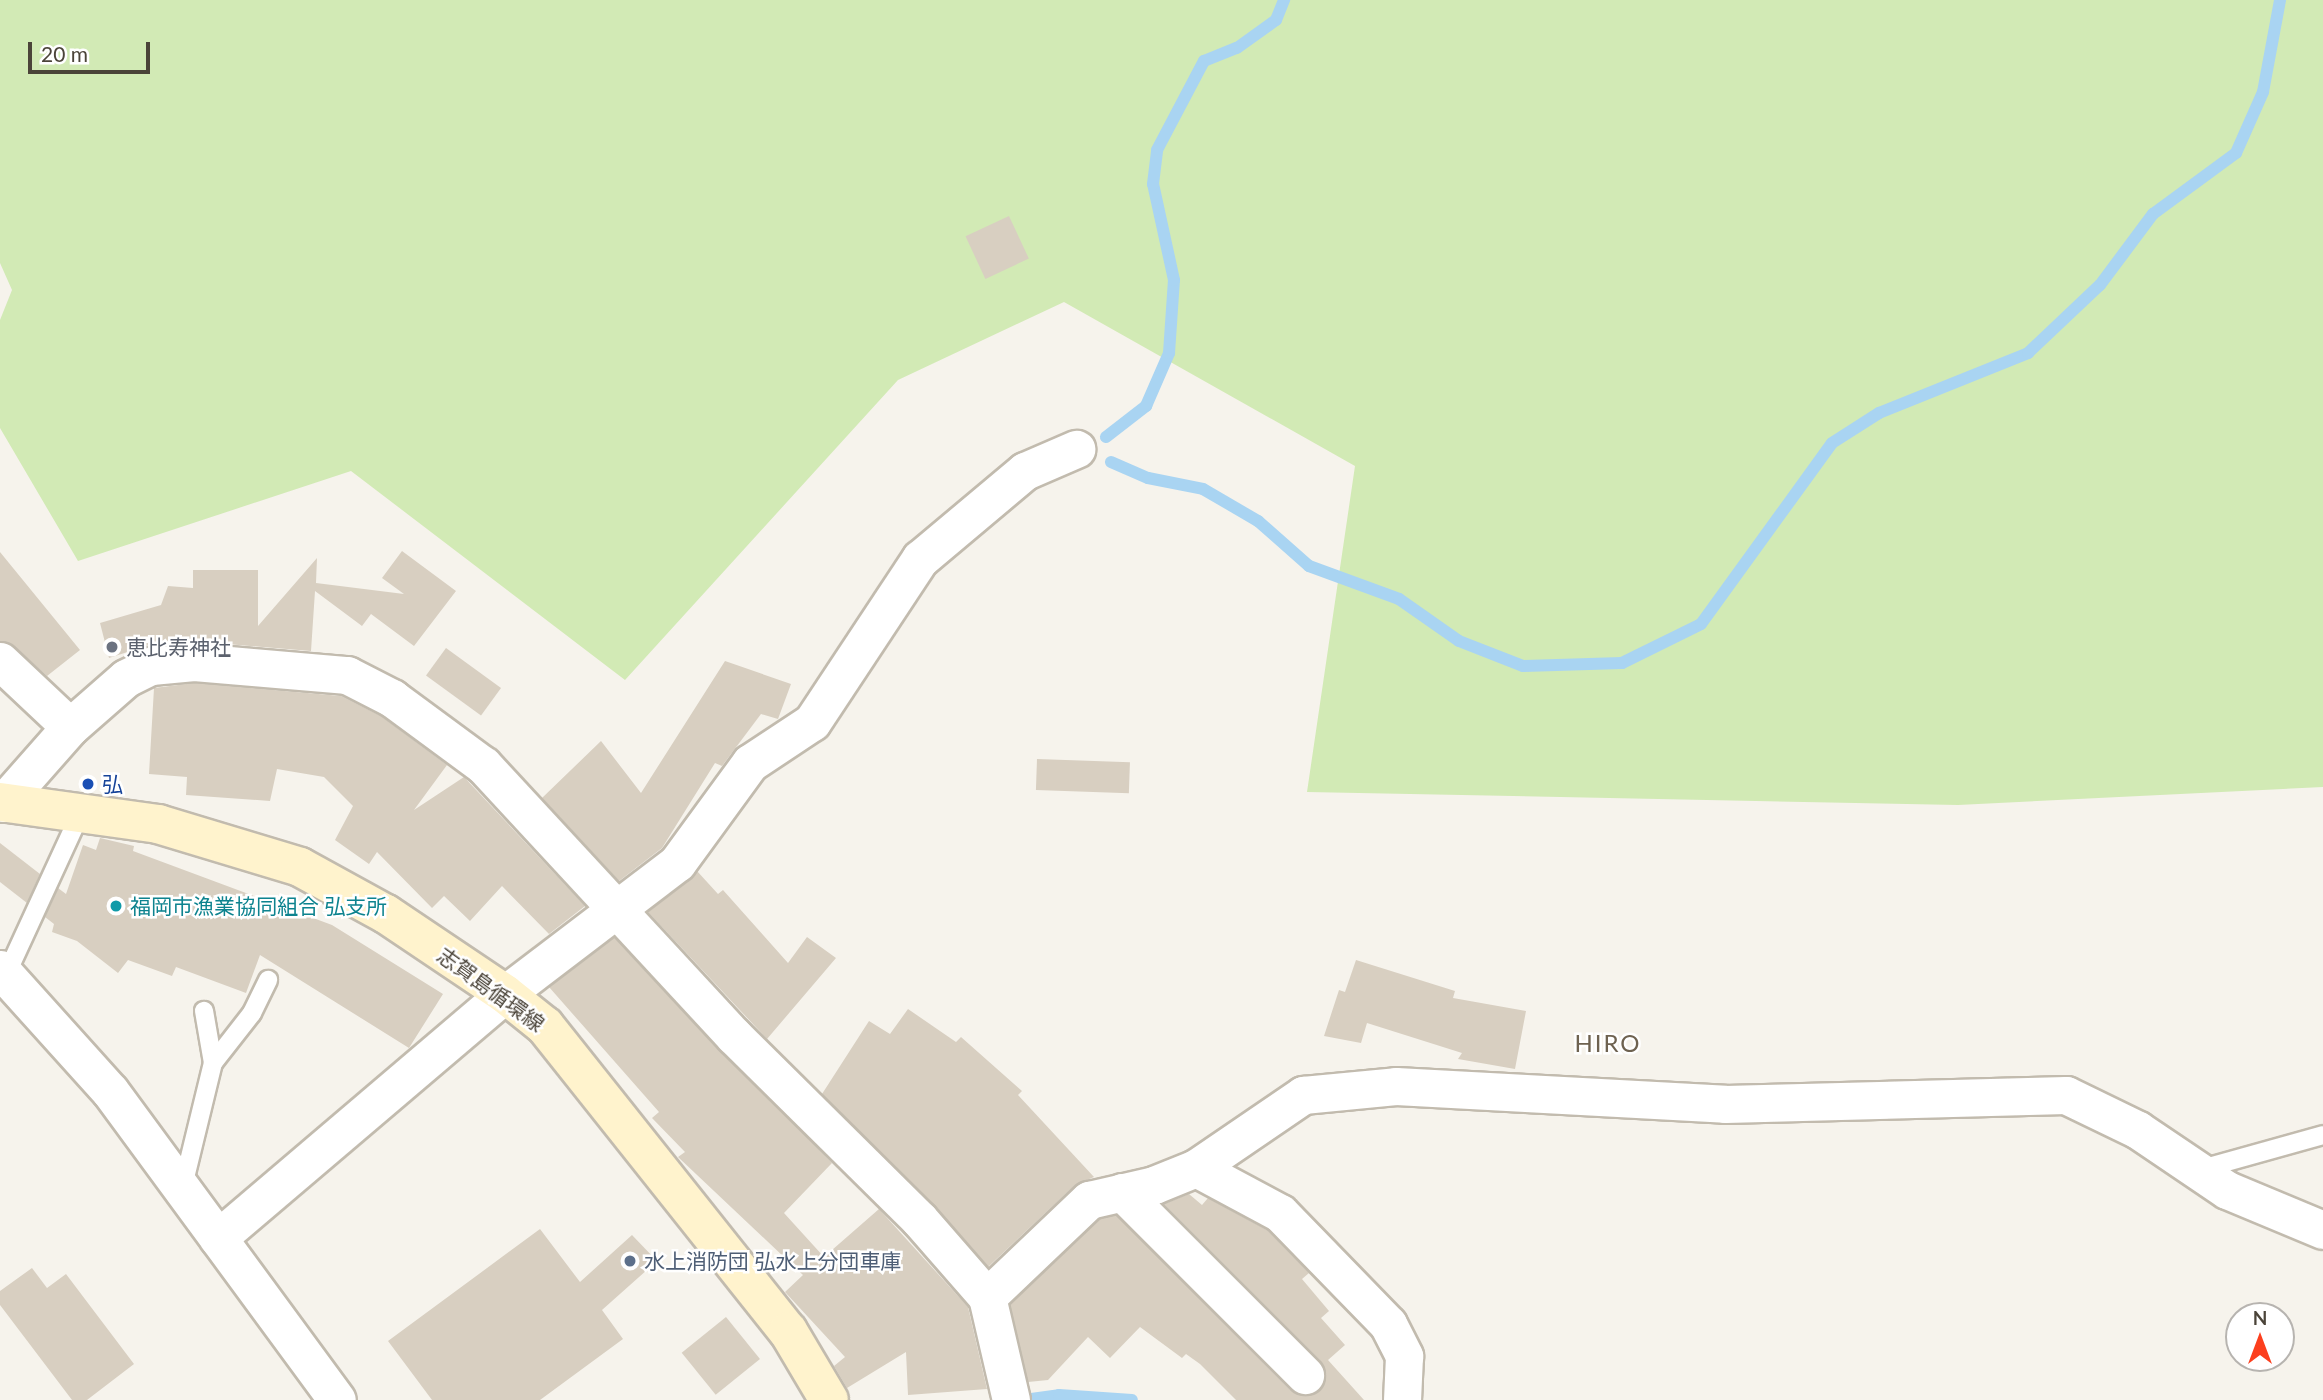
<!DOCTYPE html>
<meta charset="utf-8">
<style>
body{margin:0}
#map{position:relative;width:2323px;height:1400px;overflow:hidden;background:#f6f3ec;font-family:Lato,"Noto Sans JP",sans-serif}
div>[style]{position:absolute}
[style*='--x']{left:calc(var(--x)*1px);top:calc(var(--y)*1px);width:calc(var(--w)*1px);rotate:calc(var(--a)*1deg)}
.green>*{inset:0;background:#d2eab5}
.stream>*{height:12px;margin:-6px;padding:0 6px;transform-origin:6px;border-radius:6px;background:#a9d4f2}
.building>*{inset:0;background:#d8cfc1;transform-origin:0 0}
.roads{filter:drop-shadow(2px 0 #c2bbae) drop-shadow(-2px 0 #c2bbae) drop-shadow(0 2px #c2bbae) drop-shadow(0 -2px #c2bbae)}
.lane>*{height:18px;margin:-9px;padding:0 9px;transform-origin:9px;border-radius:9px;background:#fff}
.street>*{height:37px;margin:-18.5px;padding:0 18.5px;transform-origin:18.5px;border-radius:18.5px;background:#fff}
.secondary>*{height:38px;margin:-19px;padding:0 19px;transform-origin:19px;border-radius:19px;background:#fff3cd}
.dots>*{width:19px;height:19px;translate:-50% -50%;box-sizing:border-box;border:4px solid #fff;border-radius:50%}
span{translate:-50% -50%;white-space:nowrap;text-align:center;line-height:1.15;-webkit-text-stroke:5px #fff;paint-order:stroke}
.worship-label{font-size:21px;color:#5b616d}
.left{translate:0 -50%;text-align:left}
.transit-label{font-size:21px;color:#164399}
.culture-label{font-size:21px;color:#0d838f}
.street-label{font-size:21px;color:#4b4439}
.service-label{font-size:21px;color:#4e5e75}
.quarter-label{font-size:24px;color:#6e6250;letter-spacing:2px}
.north{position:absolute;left:2225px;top:1302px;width:70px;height:70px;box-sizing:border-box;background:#fff;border:2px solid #b7b4b0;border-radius:50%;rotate:0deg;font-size:19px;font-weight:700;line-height:28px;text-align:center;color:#4b4439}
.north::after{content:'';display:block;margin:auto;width:24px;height:32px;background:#fc3f1d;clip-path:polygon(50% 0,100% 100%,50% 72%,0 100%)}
.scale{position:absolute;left:28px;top:42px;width:122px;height:32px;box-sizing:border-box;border:4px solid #4b4439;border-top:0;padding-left:9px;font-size:21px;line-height:24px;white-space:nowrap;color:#4b4439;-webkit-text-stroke:5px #fff;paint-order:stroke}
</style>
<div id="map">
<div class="green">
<div style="clip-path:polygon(0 0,2323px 0,2323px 787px,1958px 805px,1307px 792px,1355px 466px,1064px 302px,898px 380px,625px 680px,351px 471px,78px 561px,0 428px,0 320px,12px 290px,0 263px)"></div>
</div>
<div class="stream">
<div style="--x:1106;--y:437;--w:51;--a:-37.8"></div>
<div style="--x:1146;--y:406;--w:58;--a:-66.5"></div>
<div style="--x:1169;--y:353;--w:73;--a:-86.1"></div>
<div style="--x:1174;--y:280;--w:98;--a:-102.3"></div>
<div style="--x:1153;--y:184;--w:34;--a:-83"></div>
<div style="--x:1157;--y:150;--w:101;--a:-62.2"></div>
<div style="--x:1204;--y:61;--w:35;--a:-22"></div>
<div style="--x:1237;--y:48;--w:48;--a:-35.7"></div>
<div style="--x:1276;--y:20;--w:22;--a:-68"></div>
<div style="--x:1111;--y:462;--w:40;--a:23.4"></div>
<div style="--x:1148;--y:478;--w:56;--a:11.3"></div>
<div style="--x:1203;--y:489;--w:64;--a:30.2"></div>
<div style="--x:1258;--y:521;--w:68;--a:41.4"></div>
<div style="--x:1309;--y:566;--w:96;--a:20.1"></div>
<div style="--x:1399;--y:599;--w:73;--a:35"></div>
<div style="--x:1459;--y:641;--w:69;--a:21.3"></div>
<div style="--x:1523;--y:666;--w:99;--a:-1.7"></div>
<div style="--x:1622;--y:663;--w:88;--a:-26.3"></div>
<div style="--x:1701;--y:624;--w:223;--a:-54.1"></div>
<div style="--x:1832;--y:443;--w:56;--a:-32.6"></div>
<div style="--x:1879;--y:413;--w:161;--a:-21.9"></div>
<div style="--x:2028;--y:353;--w:99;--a:-43.4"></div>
<div style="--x:2100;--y:285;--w:89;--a:-53.3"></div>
<div style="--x:2153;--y:214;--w:103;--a:-36.3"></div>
<div style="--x:2236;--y:153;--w:67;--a:-66.1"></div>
<div style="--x:2263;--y:92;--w:94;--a:-79.5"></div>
<div style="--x:1024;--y:1400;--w:35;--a:-8"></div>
<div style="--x:1059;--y:1395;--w:73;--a:3.9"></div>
</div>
<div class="building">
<div style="left:1009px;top:216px;width:47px;height:48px;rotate:65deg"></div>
<div style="clip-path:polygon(402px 551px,456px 591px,414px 646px,371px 614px,362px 626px,315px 591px,311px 651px,192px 641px,149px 645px,109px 658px,100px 623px,161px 605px,168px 586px,193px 588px,193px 570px,258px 570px,258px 626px,317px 558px,316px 583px,404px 594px,382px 578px)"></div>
<div style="clip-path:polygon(0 552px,80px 650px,47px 676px,14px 646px,0 641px)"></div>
<div style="left:446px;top:648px;width:68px;height:34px;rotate:36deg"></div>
<div style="clip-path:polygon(725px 661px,791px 684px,778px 719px,761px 714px,722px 766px,715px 763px,662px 848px,619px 881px,542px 798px,601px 741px,641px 793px)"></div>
<div style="clip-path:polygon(194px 683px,341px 696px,381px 716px,447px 765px,414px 810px,464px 777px,585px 906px,549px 934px,502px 886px,470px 921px,444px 896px,432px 908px,377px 852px,369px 864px,335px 840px,353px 806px,324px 777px,277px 769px,270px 801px,186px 795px,187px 777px,149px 774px,154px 688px)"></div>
<div style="left:1037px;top:759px;width:93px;height:31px;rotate:2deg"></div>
<div style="clip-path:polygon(100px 838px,134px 846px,133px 851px,332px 925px,443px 994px,409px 1048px,260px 955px,246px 993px,176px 967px,172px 976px,128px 960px,118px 973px,77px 941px,52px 932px,54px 924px,45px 917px,58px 888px,66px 894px,83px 845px,96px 850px)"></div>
<div style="clip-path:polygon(0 843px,40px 874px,27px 903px,0 882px)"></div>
<div style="clip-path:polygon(697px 871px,718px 894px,723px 890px,788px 963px,807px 937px,836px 958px,767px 1039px,648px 912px)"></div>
<div style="clip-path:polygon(614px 937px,832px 1163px,784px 1213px,824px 1257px,879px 1209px,968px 1307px,987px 1389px,908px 1395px,906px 1352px,847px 1388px,834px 1366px,845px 1357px,785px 1292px,803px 1275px,678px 1157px,685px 1152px,652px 1118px,659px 1112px,549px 987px)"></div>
<div style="clip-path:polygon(1356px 960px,1455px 991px,1453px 998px,1526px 1011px,1515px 1069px,1458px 1059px,1462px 1053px,1367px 1023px,1361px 1043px,1324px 1036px,1339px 990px,1345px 992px)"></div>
<div style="clip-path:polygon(908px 1009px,956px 1042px,961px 1037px,1022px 1091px,1018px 1095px,1094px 1177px,1075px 1185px,988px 1267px,822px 1094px,869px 1021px,890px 1034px)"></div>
<div style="clip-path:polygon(1189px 1194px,1202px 1205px,1208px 1198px,1267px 1230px,1309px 1273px,1302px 1279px,1329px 1311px,1321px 1318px,1345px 1345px,1328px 1360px,1364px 1400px,1236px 1400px,1200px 1364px,1186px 1354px,1182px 1358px,1140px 1327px,1110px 1358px,1088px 1337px,1048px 1380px,1028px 1382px,1010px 1304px,1099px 1219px,1116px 1215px,1290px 1390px,1310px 1395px,1320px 1389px,1325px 1370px,1320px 1360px,1164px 1204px)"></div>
<div style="clip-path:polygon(540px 1229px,580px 1282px,632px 1235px,657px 1261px,602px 1310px,623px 1339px,540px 1400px,432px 1400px,388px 1341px)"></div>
<div style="clip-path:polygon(32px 1268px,47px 1288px,66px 1274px,134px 1364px,87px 1400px,72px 1400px,0 1305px,0 1291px)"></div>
<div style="left:726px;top:1317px;width:54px;height:57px;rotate:51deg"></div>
</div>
<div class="roads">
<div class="lane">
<div style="--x:6;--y:975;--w:182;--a:-65.3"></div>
<div style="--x:213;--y:1063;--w:63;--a:-52"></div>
<div style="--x:252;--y:1013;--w:37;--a:-64"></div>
<div style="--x:2198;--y:1170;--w:130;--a:-15.6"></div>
<div style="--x:182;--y:1190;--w:131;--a:-76.3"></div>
<div style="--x:213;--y:1063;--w:53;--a:-99.8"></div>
</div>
<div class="street">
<div style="--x:0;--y:661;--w:96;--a:43.3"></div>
<div style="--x:3;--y:803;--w:101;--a:-48.6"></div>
<div style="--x:70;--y:727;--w:74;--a:-41.2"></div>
<div style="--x:126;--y:678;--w:28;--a:-26"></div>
<div style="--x:151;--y:666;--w:43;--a:-5.3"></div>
<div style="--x:194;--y:662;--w:154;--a:4.9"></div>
<div style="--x:347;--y:675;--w:51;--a:27.1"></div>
<div style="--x:392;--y:698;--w:113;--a:36.4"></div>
<div style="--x:483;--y:765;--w:369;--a:47.2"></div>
<div style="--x:734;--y:1036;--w:260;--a:44.7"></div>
<div style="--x:919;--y:1219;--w:103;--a:48.9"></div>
<div style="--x:0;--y:969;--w:164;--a:48"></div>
<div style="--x:110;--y:1091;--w:383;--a:53.7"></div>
<div style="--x:1196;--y:1168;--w:95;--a:28.2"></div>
<div style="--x:1280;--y:1213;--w:155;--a:45.8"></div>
<div style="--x:1388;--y:1324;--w:36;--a:63"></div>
<div style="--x:1404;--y:1356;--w:44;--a:92.6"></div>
<div style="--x:1122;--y:1192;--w:259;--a:45"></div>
<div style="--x:218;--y:1238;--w:377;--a:-40.4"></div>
<div style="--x:505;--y:994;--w:216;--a:-37.3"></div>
<div style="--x:677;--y:863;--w:124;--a:-53.9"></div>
<div style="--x:750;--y:763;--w:74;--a:-33.5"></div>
<div style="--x:812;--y:722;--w:196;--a:-56.5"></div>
<div style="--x:920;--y:559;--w:137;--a:-40"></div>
<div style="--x:1025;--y:471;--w:56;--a:-23.3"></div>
<div style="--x:1011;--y:1400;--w:106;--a:-103.1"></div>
<div style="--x:987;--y:1297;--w:141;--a:-43.6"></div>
<div style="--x:1089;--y:1200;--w:67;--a:-13"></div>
<div style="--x:1154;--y:1185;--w:45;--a:-22"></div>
<div style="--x:1196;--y:1168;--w:130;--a:-34.3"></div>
<div style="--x:1303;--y:1095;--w:93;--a:-5.5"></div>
<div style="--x:1396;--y:1086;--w:329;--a:3.1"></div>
<div style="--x:1725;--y:1104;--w:341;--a:-1.5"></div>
<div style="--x:2066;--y:1095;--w:80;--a:25.9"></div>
<div style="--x:2138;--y:1130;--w:107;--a:34"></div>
<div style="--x:2227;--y:1190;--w:104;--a:22.6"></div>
</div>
<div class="secondary">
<div style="--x:0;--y:802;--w:160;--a:7.9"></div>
<div style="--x:158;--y:824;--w:148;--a:16.8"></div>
<div style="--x:300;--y:867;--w:98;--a:28.7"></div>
<div style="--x:386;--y:914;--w:143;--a:33.9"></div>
<div style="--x:505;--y:994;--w:51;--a:38.7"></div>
<div style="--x:545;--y:1026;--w:390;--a:51.5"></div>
<div style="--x:788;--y:1331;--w:80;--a:59.3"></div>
</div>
</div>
<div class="dots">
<div style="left:112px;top:647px;background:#6b7280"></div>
<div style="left:88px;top:784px;background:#1a4fb4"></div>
<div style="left:116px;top:906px;background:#0f9aa8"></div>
<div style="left:630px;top:1261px;background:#5c6f8a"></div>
</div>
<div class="worship-label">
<span class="left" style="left:126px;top:647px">恵比寿神社</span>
</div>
<div class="transit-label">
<span class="left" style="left:102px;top:784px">弘</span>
</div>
<div class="culture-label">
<span class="left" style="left:130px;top:906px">福岡市漁業協同組合 弘支所</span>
</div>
<div class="street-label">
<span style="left:491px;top:989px;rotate:36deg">志賀島循環線</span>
</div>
<div class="service-label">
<span class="left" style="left:644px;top:1261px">水上消防団 弘水上分団車庫</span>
</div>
<div class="quarter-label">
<span style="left:1608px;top:1043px">HIRO</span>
</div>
<div class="north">N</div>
<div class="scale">20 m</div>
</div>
